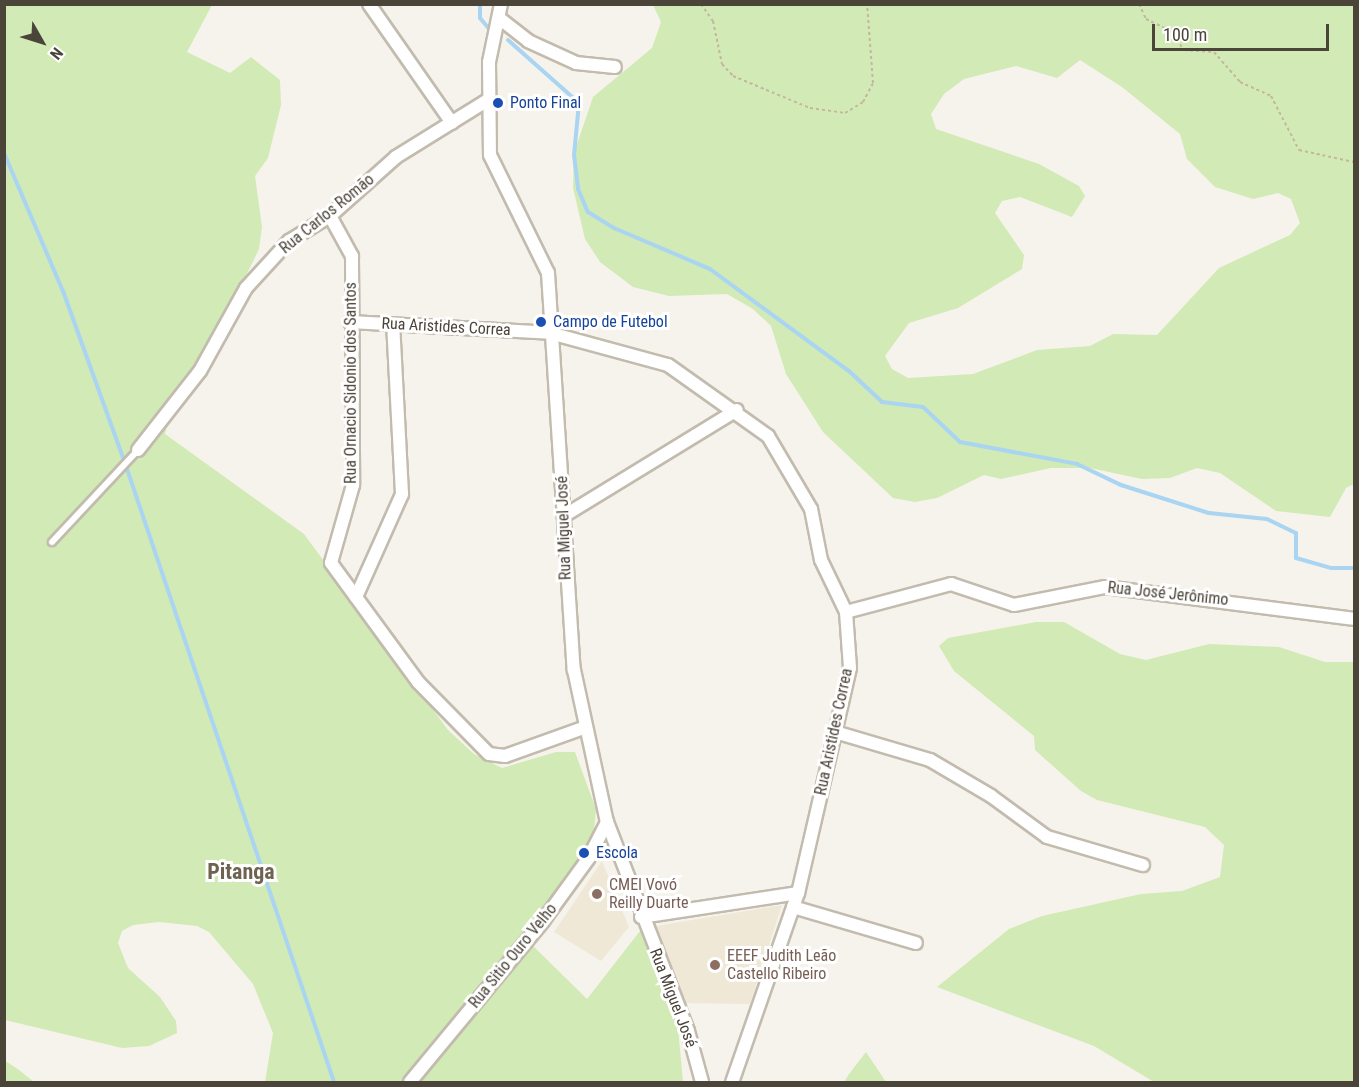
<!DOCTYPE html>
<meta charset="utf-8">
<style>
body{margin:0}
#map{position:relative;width:1359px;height:1087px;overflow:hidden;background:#f6f3ec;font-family:"Roboto Condensed",sans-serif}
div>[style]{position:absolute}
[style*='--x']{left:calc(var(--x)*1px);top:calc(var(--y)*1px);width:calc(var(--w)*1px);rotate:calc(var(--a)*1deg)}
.education>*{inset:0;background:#efe8d6}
.green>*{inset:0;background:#d2eab5}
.stream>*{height:4px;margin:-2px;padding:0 2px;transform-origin:2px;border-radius:2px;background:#a9d4f2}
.path>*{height:2px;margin-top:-1px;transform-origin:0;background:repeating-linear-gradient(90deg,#c4b79f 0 3px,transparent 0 6px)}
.roads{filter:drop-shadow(2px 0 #c2bbae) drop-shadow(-2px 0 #c2bbae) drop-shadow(0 2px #c2bbae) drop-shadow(0 -2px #c2bbae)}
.lane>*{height:6px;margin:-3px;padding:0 3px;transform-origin:3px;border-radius:3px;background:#fff}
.street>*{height:12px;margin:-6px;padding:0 6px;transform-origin:6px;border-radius:6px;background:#fff}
.dots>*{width:16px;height:16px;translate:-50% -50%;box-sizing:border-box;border:3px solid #fff;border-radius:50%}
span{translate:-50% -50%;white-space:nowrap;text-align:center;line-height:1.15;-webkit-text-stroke:6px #fff;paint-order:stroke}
.transit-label{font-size:16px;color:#164399}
.left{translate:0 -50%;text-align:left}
.street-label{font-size:16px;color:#4b4439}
.education-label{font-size:16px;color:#785e54}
.district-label{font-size:22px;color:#6e6250;font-weight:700}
.frame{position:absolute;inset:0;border:6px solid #4b4439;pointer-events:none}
.north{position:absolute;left:12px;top:12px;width:60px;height:60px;-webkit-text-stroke:4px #fff;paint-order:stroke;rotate:129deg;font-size:16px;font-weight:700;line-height:24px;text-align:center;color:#4b4439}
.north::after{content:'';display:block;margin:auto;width:21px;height:27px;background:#4b4439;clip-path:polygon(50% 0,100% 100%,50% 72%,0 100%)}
.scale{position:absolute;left:1152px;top:24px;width:177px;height:27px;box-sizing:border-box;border:3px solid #4b4439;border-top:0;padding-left:8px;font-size:18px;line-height:21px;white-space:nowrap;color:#4b4439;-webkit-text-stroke:4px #fff;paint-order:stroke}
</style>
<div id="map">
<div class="education">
<div style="clip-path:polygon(602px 861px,629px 927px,601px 961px,554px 932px)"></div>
<div style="clip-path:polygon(782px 905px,750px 1004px,683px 1003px,650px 927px)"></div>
</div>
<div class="green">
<div style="clip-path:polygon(4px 5px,212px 5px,187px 52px,230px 73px,251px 57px,280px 80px,281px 105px,268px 158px,255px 176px,262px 227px,259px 249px,216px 337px,174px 399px,165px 434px,304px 534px,448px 730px,474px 754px,502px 768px,556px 752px,575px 752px,596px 809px,594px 831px,564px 885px,524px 937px,587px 999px,647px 922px,677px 1017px,683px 1082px,265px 1082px,273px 1033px,253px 984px,209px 932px,197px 926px,159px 922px,133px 925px,122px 931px,118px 943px,128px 968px,160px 997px,176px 1021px,177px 1033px,149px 1046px,122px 1048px,5px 1020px)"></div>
<div style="clip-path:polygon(evenodd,653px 5px,1354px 5px,1354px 484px,1346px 488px,1330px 517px,1276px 511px,1220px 473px,1197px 468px,1170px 478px,1142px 479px,1090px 468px,1051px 468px,1001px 479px,984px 475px,937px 498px,915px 502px,893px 498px,823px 432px,786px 374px,771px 326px,753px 309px,727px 294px,669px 296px,633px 287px,600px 262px,585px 239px,573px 188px,574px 153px,593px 97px,652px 48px,661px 22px,653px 5px,1080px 60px,1122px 87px,1180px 134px,1187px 159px,1215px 187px,1253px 199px,1278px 193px,1291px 199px,1300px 223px,1290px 235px,1219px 268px,1157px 335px,1113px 334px,1090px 346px,1037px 350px,973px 374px,908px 378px,892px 369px,885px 356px,909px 323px,958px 308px,1022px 269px,1024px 255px,995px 213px,1002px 201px,1020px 197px,1072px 217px,1085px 196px,1079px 186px,1039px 164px,936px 129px,931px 114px,944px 94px,964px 79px,1016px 66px,1057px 78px,1080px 60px)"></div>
<div style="clip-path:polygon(1036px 622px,1064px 622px,1120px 654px,1146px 660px,1209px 644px,1279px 647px,1325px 662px,1354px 662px,1354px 1082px,1154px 1082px,1094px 1046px,937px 987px,1009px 929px,1042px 916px,1141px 894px,1182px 891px,1220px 877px,1224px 845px,1205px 827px,1097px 800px,1081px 791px,1035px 750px,1034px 736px,954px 671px,939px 646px,948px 638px)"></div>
<div style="clip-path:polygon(866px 1052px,886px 1082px,844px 1082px,849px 1074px)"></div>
<div style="clip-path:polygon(4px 1060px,19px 1070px,34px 1082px,5px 1082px)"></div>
</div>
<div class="stream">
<div style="--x:480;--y:4;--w:14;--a:90"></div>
<div style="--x:480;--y:18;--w:16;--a:50"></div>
<div style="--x:508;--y:40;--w:95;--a:41.6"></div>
<div style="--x:579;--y:103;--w:52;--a:95.5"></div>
<div style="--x:574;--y:155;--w:34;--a:83"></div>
<div style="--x:578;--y:189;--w:25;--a:67"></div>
<div style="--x:588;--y:212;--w:31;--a:32"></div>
<div style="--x:614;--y:228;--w:104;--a:23.1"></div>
<div style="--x:710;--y:269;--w:172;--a:36.3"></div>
<div style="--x:849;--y:371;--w:45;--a:43.2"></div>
<div style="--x:882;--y:402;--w:41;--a:7"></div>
<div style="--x:923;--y:407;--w:51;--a:43.4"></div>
<div style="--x:960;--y:442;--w:119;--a:10.6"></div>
<div style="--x:1077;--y:464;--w:49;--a:25.5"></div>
<div style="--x:1121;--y:485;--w:92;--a:17.7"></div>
<div style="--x:1209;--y:513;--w:58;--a:5.9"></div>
<div style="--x:1267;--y:519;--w:32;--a:26"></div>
<div style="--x:1296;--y:533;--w:25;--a:90"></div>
<div style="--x:1296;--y:558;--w:36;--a:16"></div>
<div style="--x:1331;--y:568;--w:23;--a:0"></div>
<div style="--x:4;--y:153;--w:150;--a:66.9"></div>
<div style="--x:63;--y:291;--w:186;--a:70.2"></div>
<div style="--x:126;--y:466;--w:650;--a:71.34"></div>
</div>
<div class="path">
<div style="--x:701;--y:4;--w:21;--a:55"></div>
<div style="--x:713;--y:21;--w:44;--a:78.2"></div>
<div style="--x:722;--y:64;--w:16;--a:47"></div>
<div style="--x:733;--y:76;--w:83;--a:22.6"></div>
<div style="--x:810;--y:108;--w:35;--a:8"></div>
<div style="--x:845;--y:113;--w:21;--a:-31"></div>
<div style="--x:863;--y:102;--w:21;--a:-62"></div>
<div style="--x:873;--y:83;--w:79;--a:-94.3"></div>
<div style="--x:1139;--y:4;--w:17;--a:65"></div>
<div style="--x:1146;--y:19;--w:25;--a:26"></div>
<div style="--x:1169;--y:30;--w:25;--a:53"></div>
<div style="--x:1184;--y:50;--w:30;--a:4"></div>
<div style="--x:1214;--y:52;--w:40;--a:49"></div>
<div style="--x:1240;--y:82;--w:34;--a:24"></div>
<div style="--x:1271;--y:96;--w:61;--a:62.6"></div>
<div style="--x:1299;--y:150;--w:56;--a:12.3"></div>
</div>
<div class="roads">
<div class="lane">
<div style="--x:52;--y:542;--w:126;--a:-46.9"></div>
</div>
<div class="street">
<div style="--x:369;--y:4;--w:145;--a:55.1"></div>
<div style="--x:501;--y:4;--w:59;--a:101.7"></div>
<div style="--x:489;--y:62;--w:93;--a:89.4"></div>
<div style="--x:490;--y:155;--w:131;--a:63.8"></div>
<div style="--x:548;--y:273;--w:398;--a:86.3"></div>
<div style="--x:574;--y:670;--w:156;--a:77.8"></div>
<div style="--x:607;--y:822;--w:224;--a:68.8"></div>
<div style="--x:688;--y:1031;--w:53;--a:74.6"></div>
<div style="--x:499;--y:18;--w:37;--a:38"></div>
<div style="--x:528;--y:41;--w:53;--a:24.6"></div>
<div style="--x:576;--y:63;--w:39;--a:6"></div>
<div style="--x:330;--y:216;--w:46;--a:61.2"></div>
<div style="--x:352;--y:256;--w:229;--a:89.7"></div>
<div style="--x:353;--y:485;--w:81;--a:105.8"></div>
<div style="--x:331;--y:563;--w:147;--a:53.8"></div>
<div style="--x:418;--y:682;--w:101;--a:45.4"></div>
<div style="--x:489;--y:754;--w:16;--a:7"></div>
<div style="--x:505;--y:756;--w:86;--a:-19.7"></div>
<div style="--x:350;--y:322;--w:200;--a:3.1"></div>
<div style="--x:550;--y:333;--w:122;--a:15.2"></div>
<div style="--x:668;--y:365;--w:123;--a:35.4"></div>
<div style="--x:768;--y:436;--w:85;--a:59.5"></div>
<div style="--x:811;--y:509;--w:52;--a:78.9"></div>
<div style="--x:821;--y:560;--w:58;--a:64.3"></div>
<div style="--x:846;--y:612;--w:56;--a:85.9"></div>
<div style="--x:850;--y:668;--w:231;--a:103"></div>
<div style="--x:798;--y:893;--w:200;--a:109.2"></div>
<div style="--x:138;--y:450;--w:100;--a:-51.9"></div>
<div style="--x:200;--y:371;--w:95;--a:-61"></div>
<div style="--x:246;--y:288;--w:64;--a:-47.5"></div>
<div style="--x:289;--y:241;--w:48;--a:-31.4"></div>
<div style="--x:330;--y:216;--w:89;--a:-41.8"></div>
<div style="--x:396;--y:157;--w:108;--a:-31.8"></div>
<div style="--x:567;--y:514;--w:199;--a:-31.5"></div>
<div style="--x:356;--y:597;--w:113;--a:-65.9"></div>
<div style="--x:402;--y:494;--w:169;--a:-93"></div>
<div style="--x:846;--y:612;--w:109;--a:-14.9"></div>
<div style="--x:951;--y:584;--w:66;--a:18.4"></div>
<div style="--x:1014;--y:605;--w:93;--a:-11.2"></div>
<div style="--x:1105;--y:587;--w:251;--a:7.3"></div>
<div style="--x:835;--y:732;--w:99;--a:16.4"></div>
<div style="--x:930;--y:760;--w:71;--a:30.5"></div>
<div style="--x:991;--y:796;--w:69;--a:36.2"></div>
<div style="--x:1047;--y:837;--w:100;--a:16.3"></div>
<div style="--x:793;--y:907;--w:128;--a:16.3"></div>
<div style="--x:641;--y:917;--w:159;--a:-8.7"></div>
<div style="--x:410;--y:1082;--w:209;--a:-50.4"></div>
<div style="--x:543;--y:921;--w:77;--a:-54"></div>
<div style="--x:588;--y:859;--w:42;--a:-62.8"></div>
</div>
</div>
<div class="dots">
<div style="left:498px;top:103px;background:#1a4fb4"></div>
<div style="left:541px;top:322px;background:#1a4fb4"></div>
<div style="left:584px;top:853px;background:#1a4fb4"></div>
<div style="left:597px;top:894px;background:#8d6e63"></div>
<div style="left:715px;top:965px;background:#8d6e63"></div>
</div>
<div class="transit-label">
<span class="left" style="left:510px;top:103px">Ponto Final</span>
<span class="left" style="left:553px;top:322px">Campo de Futebol</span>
<span class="left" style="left:596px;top:853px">Escola</span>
</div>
<div class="street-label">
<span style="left:327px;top:214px;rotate:-39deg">Rua Carlos Romão</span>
<span style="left:446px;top:327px;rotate:3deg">Rua Aristides Correa</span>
<span style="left:351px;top:383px;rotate:-90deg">Rua Ornacio Sidonio dos Santos</span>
<span style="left:564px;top:528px;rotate:-92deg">Rua Miguel José</span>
<span style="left:1168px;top:594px;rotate:6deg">Rua José Jerônimo</span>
<span style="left:834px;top:732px;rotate:-78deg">Rua Aristides Correa</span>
<span style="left:513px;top:956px;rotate:-51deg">Rua Sitio Ouro Velho</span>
<span style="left:673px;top:998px;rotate:69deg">Rua Miguel José</span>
</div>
<div class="education-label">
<span class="left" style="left:609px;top:894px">CMEI Vovó<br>Reilly Duarte</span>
<span class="left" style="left:727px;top:965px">EEEF Judith Leão<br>Castello Ribeiro</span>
</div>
<div class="district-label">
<span style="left:241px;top:872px">Pitanga</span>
</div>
<div class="frame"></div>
<div class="north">N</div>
<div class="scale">100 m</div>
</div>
